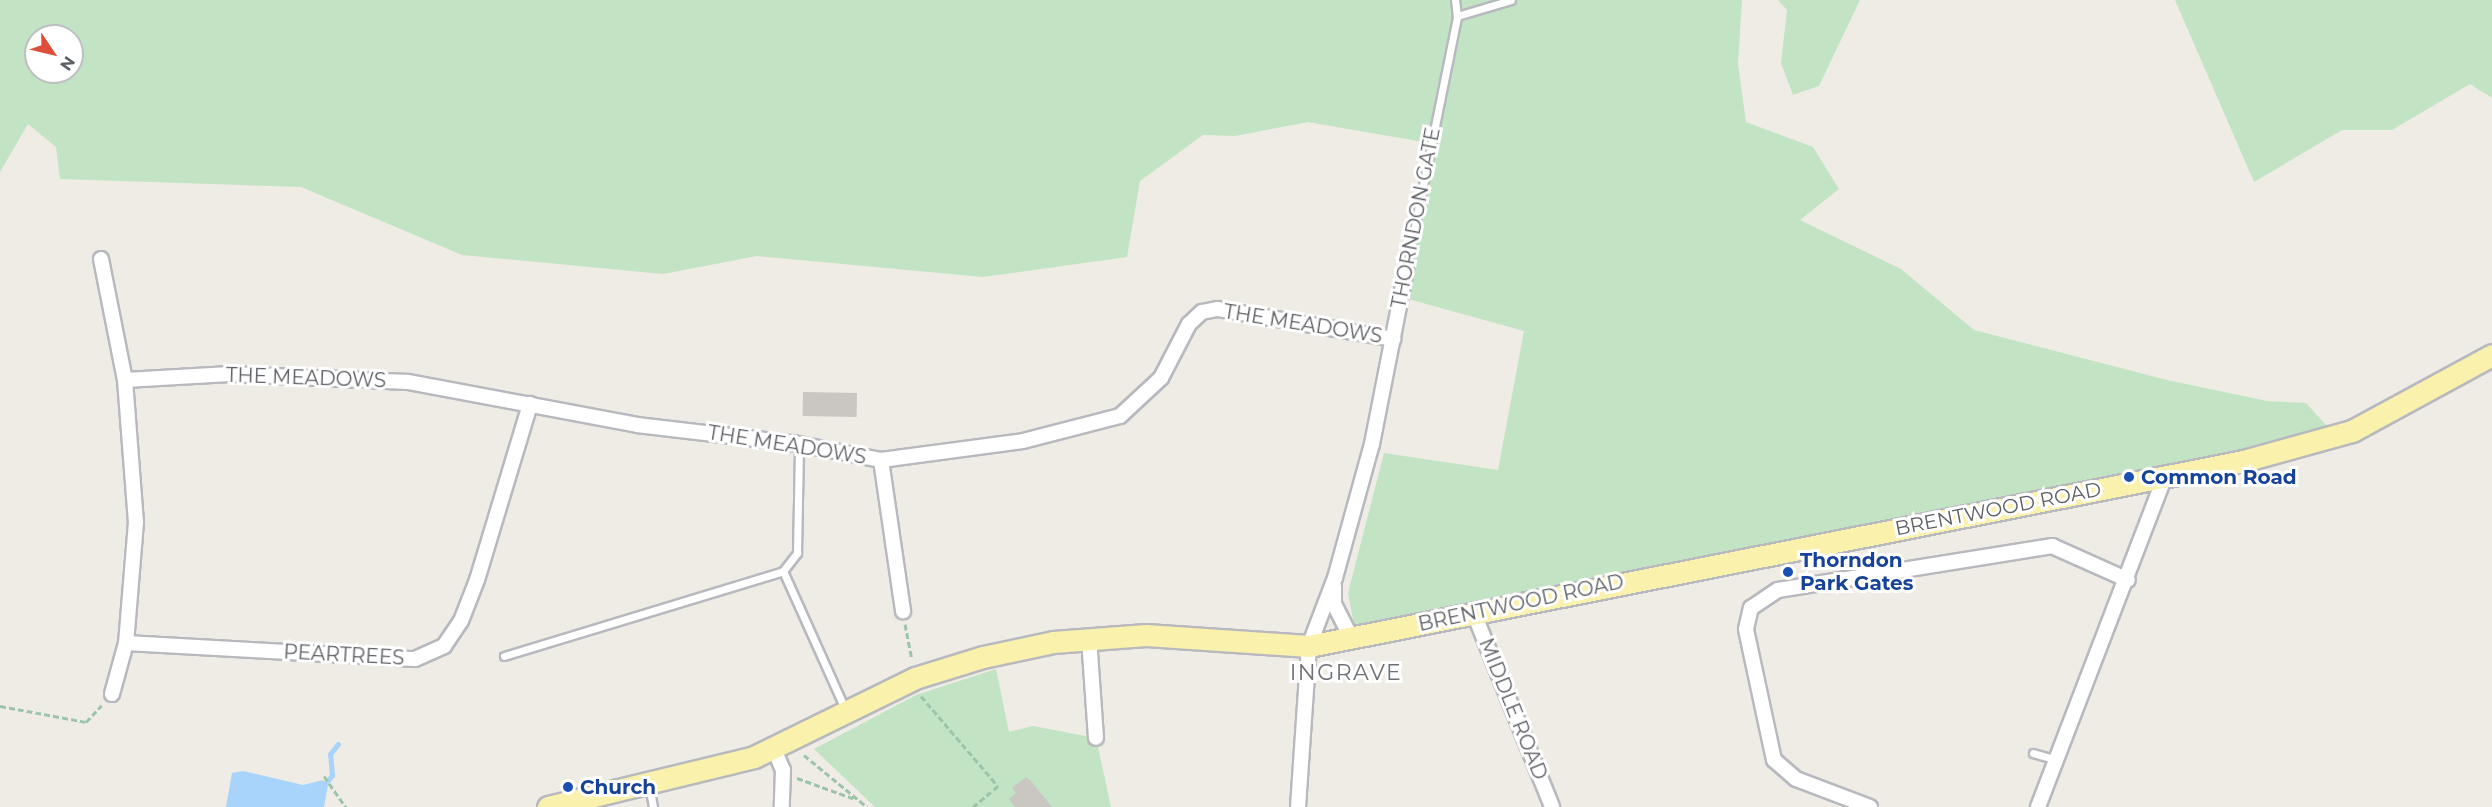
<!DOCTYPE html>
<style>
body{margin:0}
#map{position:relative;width:2492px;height:807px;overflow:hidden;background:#eeece4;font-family:Montserrat,sans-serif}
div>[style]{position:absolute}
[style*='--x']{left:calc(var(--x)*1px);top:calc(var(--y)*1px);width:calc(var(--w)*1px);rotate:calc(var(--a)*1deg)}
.green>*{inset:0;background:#c2e4c4}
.water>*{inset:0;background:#a8d3fa}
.stream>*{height:5px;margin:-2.5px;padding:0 2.5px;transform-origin:2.5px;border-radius:2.5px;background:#a8d3fa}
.building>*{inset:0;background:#cac6c2;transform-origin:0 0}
.path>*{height:3px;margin-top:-1.5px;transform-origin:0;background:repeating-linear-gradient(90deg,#9cc4aa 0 6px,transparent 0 9px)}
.roads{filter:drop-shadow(2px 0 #b7b9be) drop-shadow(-2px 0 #b7b9be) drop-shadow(0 2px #b7b9be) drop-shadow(0 -2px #b7b9be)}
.service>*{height:7px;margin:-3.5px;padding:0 3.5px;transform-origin:3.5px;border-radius:3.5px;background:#fff}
.minor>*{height:14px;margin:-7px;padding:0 7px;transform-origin:7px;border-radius:7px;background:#fff}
.primary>*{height:21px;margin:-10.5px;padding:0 10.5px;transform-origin:10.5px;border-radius:10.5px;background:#faf1ad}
.dots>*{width:16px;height:16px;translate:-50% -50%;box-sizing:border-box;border:3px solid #fff;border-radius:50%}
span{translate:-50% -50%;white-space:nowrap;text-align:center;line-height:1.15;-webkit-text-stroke:6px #fff;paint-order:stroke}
.street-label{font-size:20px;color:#5c5f64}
.transit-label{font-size:20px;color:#164399;font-weight:700}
.left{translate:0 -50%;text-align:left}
.quarter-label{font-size:22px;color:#6d7176;letter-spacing:1.5px}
.north{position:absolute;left:24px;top:24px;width:60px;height:60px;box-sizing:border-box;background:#fff;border:2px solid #bebfc1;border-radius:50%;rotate:125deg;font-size:16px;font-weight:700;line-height:24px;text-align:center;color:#5c5f64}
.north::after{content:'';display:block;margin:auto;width:21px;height:27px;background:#df4e39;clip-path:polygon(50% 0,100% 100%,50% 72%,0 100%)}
</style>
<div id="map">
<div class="green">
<div style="clip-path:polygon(evenodd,0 0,1742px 0,1738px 64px,1746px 122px,1813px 147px,1839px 189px,1800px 220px,1901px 269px,1974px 330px,2167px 380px,2267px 401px,2306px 403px,2336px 436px,1356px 636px,1348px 593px,1384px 453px,1498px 470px,1524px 331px,1401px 297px,1429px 143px,1308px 122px,1235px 136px,1203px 135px,1140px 181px,1127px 257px,983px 277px,757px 256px,663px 274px,462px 255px,301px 187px,60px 179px,56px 147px,28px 124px,0 172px,0 0,36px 36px,72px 36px,72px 72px,36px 72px,36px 36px)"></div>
<div style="clip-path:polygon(1778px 0,1860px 0,1819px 86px,1793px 95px,1781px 63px,1787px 10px)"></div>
<div style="clip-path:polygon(2175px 0,2492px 0,2492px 98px,2470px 84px,2392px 130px,2342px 130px,2254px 182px)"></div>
<div style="clip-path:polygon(996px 669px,1009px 732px,1033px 726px,1096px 738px,1111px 807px,875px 807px,814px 749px,916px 695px)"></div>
</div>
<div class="water">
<div style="clip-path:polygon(243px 771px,303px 785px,323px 780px,328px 785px,324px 807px,226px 807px,232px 773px)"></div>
</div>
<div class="stream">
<div style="--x:326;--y:783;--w:10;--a:-53"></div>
<div style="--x:332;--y:775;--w:21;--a:-95"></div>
<div style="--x:330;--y:754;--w:13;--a:-51"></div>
</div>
<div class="building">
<div style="left:803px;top:392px;width:54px;height:24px;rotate:1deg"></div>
<div style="clip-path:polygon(1026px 777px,1031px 781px,1052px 807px,1015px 807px,1009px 799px,1016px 793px,1012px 788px)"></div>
</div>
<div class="path">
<div style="--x:905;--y:624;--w:36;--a:79"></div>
<div style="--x:921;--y:696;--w:118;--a:49.5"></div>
<div style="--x:998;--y:786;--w:33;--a:140"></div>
<div style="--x:0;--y:706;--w:87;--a:10.5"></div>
<div style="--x:86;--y:722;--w:23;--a:-47"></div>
<div style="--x:804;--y:755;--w:82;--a:39.5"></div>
<div style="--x:324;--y:776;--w:38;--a:55"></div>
<div style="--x:797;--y:778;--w:62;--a:19.9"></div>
</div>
<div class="roads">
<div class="service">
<div style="--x:1457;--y:16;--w:56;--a:-16.5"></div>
<div style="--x:1406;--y:270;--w:259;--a:-78.6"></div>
<div style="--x:1457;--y:16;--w:16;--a:-97"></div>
<div style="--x:783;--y:571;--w:154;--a:65.8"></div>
<div style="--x:504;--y:656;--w:292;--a:-16.9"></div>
<div style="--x:783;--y:571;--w:23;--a:-52"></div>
<div style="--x:797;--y:553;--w:109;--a:-88.9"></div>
<div style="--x:2033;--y:753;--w:25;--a:16"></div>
<div style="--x:649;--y:786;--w:21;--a:79"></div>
</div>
<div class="minor">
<div style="--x:101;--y:259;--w:123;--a:78.8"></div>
<div style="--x:125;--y:380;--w:142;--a:85.6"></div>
<div style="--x:136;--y:522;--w:121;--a:94.7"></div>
<div style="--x:126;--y:643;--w:53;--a:105.4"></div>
<div style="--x:125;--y:380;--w:105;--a:-3.3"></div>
<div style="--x:230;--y:374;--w:178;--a:2.6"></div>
<div style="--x:408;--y:382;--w:233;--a:10.6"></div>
<div style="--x:637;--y:425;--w:163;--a:6.7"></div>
<div style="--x:799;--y:444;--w:84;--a:11"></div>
<div style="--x:881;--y:460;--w:143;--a:-7.6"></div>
<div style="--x:1023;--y:441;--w:100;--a:-14.5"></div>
<div style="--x:1120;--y:416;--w:56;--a:-42.8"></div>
<div style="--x:1161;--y:378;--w:61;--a:-62.6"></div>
<div style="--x:1189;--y:324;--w:18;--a:-43"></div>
<div style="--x:1202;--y:312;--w:16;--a:-11"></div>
<div style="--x:1218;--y:309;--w:178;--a:9.7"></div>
<div style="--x:881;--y:460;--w:153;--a:81.7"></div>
<div style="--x:1334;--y:586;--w:18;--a:90"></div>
<div style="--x:1334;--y:604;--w:37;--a:63"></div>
<div style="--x:1473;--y:611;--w:211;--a:68"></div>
<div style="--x:1089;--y:638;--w:100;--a:86"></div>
<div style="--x:126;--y:643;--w:289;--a:3.2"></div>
<div style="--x:415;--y:659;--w:32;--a:-24"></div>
<div style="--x:444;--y:646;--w:30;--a:-56"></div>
<div style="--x:461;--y:621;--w:44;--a:-68.7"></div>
<div style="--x:477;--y:580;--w:184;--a:-73.2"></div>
<div style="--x:774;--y:749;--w:23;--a:67"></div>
<div style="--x:783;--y:770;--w:37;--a:92"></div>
<div style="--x:1298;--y:807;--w:161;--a:-86.1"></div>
<div style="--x:1309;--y:646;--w:73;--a:-69.1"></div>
<div style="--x:1335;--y:578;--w:139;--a:-74.6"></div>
<div style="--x:1372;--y:444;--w:177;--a:-78.9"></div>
<div style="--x:1870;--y:807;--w:79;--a:-159.3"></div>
<div style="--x:1796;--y:779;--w:29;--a:-139"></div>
<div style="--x:1774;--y:760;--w:134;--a:-102.1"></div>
<div style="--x:1746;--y:629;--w:22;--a:-77"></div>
<div style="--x:1751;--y:608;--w:32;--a:-34"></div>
<div style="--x:1778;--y:590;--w:278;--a:-9.1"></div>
<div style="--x:2052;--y:546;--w:83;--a:24.1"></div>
<div style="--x:2038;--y:807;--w:355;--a:-69"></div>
</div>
<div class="primary">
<div style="--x:548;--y:807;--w:212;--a:-13.6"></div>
<div style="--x:754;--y:757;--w:179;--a:-26.1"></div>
<div style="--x:915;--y:678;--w:71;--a:-17.2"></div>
<div style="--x:983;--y:657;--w:72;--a:-12.1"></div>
<div style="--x:1053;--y:642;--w:93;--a:-4.3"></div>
<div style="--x:1146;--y:635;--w:163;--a:3.9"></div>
<div style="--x:1309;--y:646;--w:952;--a:-11.2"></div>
<div style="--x:2243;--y:461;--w:113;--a:-15.4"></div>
<div style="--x:2352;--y:431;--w:159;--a:-28.5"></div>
</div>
</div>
<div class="dots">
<div style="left:2129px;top:477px;background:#1a4fb4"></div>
<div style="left:1788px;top:572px;background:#1a4fb4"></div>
<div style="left:568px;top:787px;background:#1a4fb4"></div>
</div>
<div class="street-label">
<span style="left:1416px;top:218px;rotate:-79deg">THORNDON GATE</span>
<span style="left:1303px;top:324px;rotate:9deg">THE MEADOWS</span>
<span style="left:306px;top:378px;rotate:2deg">THE MEADOWS</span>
<span style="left:787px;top:445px;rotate:9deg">THE MEADOWS</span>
<span style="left:1998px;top:509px;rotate:-11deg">BRENTWOOD ROAD</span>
<span style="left:1521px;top:603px;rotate:-12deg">BRENTWOOD ROAD</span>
<span style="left:344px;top:655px;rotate:3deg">PEARTREES</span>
<span style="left:1513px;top:709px;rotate:68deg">MIDDLE ROAD</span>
</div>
<div class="transit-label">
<span class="left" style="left:2141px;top:477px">Common Road</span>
<span class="left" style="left:1800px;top:572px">Thorndon<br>Park Gates</span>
<span class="left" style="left:580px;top:787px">Church</span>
</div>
<div class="quarter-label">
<span style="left:1346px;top:673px">INGRAVE</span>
</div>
<div class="north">N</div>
</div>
